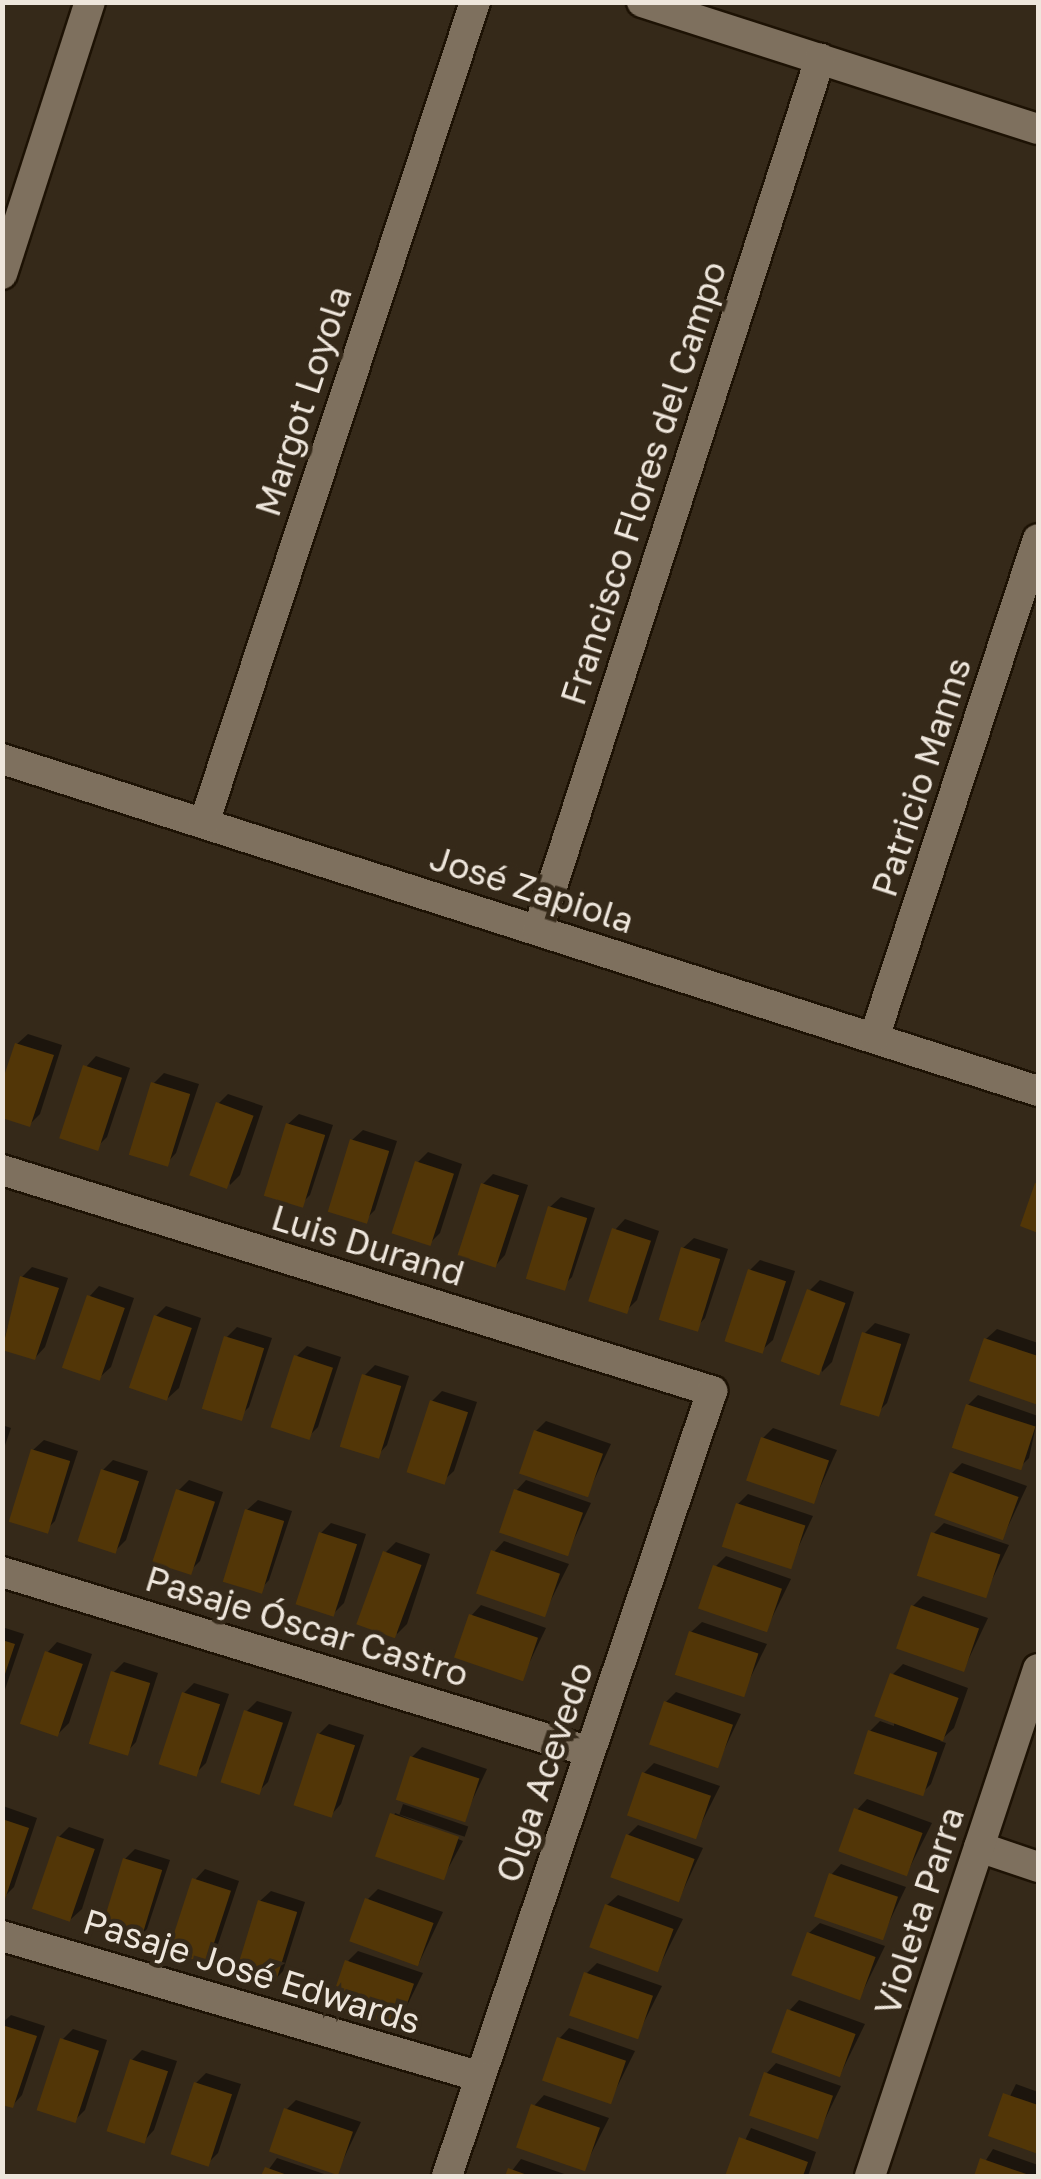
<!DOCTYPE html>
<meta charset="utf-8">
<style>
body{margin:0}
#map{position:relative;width:1041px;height:2179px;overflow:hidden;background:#352919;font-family:"Golos Text",sans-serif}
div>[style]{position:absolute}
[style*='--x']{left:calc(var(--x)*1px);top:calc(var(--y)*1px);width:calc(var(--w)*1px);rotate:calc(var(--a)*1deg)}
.shadow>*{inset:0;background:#0007;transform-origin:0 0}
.building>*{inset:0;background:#523607;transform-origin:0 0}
.roads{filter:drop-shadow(2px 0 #1d1204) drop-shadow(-2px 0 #1d1204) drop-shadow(0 2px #1d1204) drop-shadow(0 -2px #1d1204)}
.minor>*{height:30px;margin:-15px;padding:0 15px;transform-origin:15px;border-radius:15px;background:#7e705e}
span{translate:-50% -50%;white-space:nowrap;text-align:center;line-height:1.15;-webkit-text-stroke:9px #352919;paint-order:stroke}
.street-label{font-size:35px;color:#eee6dc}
.frame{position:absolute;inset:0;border:5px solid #eee6dc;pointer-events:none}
</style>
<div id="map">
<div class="shadow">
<div style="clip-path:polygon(28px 1034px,62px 1045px,40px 1114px,30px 1124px,17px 1044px)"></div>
<div style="clip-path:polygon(96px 1056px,130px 1068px,107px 1137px,97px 1147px,86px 1067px)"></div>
<div style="clip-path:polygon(164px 1073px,199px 1084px,176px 1153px,166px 1164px,154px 1083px)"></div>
<div style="clip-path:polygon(228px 1094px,263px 1106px,240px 1175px,230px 1185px,218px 1104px)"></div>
<div style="clip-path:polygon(299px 1114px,333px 1125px,310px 1195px,300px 1205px,288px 1124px)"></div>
<div style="clip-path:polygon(363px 1130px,397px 1141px,375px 1210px,365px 1220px,352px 1140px)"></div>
<div style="clip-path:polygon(428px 1152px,462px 1164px,440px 1233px,430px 1243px,417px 1163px)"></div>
<div style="clip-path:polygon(493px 1174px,528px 1185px,505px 1255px,495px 1266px,483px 1184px)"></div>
<div style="clip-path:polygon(561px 1197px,595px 1208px,572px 1277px,562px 1287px,550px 1207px)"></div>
<div style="clip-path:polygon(625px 1219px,659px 1231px,637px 1300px,627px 1310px,615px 1230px)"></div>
<div style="clip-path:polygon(694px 1238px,728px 1249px,705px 1318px,695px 1329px,683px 1248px)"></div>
<div style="clip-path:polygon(760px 1260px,795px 1271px,773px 1340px,762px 1350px,750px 1270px)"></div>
<div style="clip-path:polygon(32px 1267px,68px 1278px,45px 1347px,35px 1358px,2px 1347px,22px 1277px)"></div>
<div style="clip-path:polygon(820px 1280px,854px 1292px,832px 1362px,822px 1372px,809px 1291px)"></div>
<div style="clip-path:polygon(99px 1286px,134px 1298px,111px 1367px,100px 1377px,89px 1297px)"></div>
<div style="clip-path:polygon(166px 1306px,201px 1318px,179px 1388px,168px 1398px,156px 1316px)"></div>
<div style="clip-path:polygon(875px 1323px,910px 1334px,887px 1403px,877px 1413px,865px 1333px)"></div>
<div style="clip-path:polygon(237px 1327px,272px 1338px,249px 1407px,239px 1417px,227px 1337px)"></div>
<div style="clip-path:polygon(997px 1329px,1038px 1343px,1037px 1402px,986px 1339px)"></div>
<div style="clip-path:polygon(307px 1346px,341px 1357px,318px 1427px,308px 1437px,296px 1357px)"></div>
<div style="clip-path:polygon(375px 1365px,409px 1376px,387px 1445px,377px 1456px,365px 1375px)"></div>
<div style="clip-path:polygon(442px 1391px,477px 1402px,454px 1471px,443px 1481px,432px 1401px)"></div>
<div style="clip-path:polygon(978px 1395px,1038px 1416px,1029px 1458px,1019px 1468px,968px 1405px)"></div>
<div style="clip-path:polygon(546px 1421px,611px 1444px,587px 1495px,536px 1431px)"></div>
<div style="clip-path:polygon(2px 1425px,11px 1428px,2px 1454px)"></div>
<div style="clip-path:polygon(773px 1428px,837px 1450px,814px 1501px,763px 1438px)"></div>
<div style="clip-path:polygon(44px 1440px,78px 1451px,55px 1521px,45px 1531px,33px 1450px)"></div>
<div style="clip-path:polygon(113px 1460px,148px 1471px,126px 1540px,116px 1550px,103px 1470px)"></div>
<div style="clip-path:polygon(962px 1463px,1027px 1486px,1003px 1537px,952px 1473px)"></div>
<div style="clip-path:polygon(189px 1480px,223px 1492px,200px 1561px,190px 1571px,178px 1491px)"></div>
<div style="clip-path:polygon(526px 1480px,591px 1503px,567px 1554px,516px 1491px)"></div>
<div style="clip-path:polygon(748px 1494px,813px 1516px,789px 1567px,738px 1504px)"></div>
<div style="clip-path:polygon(258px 1500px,292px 1511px,269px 1580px,259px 1591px,247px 1510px)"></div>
<div style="clip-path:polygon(331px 1523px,366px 1534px,344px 1603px,334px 1613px,321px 1533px)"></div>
<div style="clip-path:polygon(944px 1523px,1009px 1545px,984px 1596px,934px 1533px)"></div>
<div style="clip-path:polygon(504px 1541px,569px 1564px,544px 1614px,494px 1552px)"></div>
<div style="clip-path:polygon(396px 1542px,430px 1554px,407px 1624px,397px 1634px,385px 1553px)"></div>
<div style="clip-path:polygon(726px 1556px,791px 1579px,766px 1630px,716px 1566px)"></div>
<div style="clip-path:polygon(923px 1596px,988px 1618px,964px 1669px,913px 1606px)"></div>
<div style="clip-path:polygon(481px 1605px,546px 1628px,522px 1678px,471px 1616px)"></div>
<div style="clip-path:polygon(702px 1622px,767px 1644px,742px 1695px,691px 1632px)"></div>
<div style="clip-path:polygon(2px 1627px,24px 1634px,2px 1698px)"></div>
<div style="clip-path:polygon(57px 1642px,92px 1654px,69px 1723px,59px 1733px,47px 1653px)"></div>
<div style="clip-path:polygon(124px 1662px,158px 1673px,136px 1742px,126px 1753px,114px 1672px)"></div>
<div style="clip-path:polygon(903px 1664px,968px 1688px,954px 1728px,940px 1741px,946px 1743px,931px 1784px,921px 1794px,870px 1731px,880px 1721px,894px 1726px,893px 1674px)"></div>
<div style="clip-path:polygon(194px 1683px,229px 1694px,206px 1763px,196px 1773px,184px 1693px)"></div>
<div style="clip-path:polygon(676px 1692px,741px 1714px,717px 1765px,666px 1702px)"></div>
<div style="clip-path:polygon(257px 1701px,292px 1712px,268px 1782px,258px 1792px,247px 1711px)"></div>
<div style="clip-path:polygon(329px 1724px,364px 1735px,341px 1804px,331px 1815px,319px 1734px)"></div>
<div style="clip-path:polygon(422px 1747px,487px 1769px,463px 1820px,412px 1757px)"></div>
<div style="clip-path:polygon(654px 1763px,720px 1786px,695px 1836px,644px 1773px)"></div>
<div style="clip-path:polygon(867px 1799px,932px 1823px,907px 1873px,857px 1810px)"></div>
<div style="left:403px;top:1804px;width:69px;height:11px;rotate:19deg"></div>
<div style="clip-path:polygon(3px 1806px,37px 1818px,14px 1887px,4px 1897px)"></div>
<div style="clip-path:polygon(395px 1813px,463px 1841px,443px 1878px,378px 1855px)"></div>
<div style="clip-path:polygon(638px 1825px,703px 1848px,679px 1899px,628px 1835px)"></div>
<div style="clip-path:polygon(69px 1827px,104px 1839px,82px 1909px,71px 1919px,59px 1837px)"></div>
<div style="clip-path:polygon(135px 1849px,170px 1860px,147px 1929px,137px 1939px,125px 1859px)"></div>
<div style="clip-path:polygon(841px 1864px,906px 1887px,882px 1937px,831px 1875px)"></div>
<div style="clip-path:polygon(205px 1869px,239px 1881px,216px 1950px,206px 1960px,195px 1880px)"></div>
<div style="clip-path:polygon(378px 1889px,443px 1912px,419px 1963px,368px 1899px)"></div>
<div style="clip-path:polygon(271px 1891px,305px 1902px,283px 1971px,273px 1982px,260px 1901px)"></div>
<div style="clip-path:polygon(618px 1895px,683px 1919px,658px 1969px,607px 1905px)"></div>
<div style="clip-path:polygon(820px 1923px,885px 1946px,860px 1997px,809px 1933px)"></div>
<div style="clip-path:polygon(358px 1951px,423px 1973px,398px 2024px,348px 1961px)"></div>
<div style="clip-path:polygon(597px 1963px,662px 1986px,637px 2036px,586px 1974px)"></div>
<div style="clip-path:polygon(799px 2000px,865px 2024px,840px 2075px,789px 2011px)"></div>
<div style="clip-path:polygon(11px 2015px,45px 2026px,22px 2095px,12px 2106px,2px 2102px,2px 2023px)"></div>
<div style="clip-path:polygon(569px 2028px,635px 2051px,610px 2101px,559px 2039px)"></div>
<div style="clip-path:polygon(73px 2029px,107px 2040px,85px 2110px,75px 2120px,62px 2040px)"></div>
<div style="clip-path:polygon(142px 2050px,177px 2061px,154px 2130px,144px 2141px,132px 2060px)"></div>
<div style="clip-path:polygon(776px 2063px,841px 2086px,817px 2136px,766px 2074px)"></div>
<div style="clip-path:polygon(206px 2073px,241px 2084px,218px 2153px,208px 2163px,196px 2083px)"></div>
<div style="clip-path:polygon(1016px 2084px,1038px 2092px,1038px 2151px,991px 2135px)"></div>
<div style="clip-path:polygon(544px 2095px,609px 2118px,584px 2168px,534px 2106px)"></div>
<div style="clip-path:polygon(296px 2100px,361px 2122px,337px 2173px,286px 2110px)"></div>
<div style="clip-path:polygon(751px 2128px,816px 2152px,808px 2176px,728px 2176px)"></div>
<div style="clip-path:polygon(993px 2149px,1038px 2165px,1038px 2176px,976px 2176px)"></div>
<div style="clip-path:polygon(277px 2158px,330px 2176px,264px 2176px)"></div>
<div style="clip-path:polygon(521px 2159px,570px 2176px,508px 2176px)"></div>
</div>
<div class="building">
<div style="clip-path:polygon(15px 1043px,54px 1055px,30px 1127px,2px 1118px,2px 1082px)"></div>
<div style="left:83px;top:1065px;width:41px;height:77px;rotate:18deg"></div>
<div style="left:151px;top:1082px;width:41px;height:76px;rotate:17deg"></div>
<div style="left:216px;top:1102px;width:40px;height:78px;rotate:20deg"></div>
<div style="left:286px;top:1123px;width:41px;height:76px;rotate:17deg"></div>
<div style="left:350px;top:1139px;width:41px;height:76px;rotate:17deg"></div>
<div style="left:415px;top:1161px;width:41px;height:76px;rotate:18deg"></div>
<div style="left:481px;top:1183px;width:40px;height:76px;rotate:18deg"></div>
<div style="clip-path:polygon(1035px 1183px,1038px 1184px,1038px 1233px,1020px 1226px)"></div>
<div style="left:548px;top:1206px;width:41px;height:76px;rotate:17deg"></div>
<div style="left:612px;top:1228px;width:41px;height:77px;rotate:18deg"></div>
<div style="left:681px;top:1247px;width:41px;height:76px;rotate:17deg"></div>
<div style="left:748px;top:1269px;width:40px;height:76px;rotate:18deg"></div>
<div style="clip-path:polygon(20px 1276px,59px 1288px,35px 1360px,2px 1350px)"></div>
<div style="left:807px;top:1289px;width:41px;height:77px;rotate:20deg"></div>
<div style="left:87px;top:1295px;width:40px;height:77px;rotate:19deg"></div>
<div style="left:154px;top:1315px;width:40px;height:77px;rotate:19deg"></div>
<div style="left:862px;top:1332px;width:41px;height:76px;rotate:17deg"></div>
<div style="left:224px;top:1336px;width:42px;height:76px;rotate:17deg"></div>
<div style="clip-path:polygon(984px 1338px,1038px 1356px,1038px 1405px,969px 1381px)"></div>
<div style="left:294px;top:1355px;width:41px;height:76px;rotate:18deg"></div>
<div style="left:362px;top:1374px;width:41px;height:76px;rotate:17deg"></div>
<div style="left:430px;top:1400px;width:40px;height:76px;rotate:18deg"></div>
<div style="left:966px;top:1404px;width:73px;height:46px;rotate:18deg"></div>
<div style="left:534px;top:1430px;width:73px;height:46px;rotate:19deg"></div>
<div style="left:761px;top:1437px;width:72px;height:46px;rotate:19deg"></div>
<div style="left:31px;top:1449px;width:41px;height:76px;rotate:17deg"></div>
<div style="left:101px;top:1469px;width:40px;height:76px;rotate:18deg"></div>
<div style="left:950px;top:1472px;width:73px;height:46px;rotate:20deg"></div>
<div style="left:176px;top:1489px;width:41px;height:77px;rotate:18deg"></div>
<div style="left:514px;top:1489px;width:73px;height:46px;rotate:19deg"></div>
<div style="left:736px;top:1503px;width:73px;height:46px;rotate:18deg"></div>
<div style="left:245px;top:1509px;width:41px;height:76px;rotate:17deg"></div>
<div style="left:319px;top:1532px;width:40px;height:76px;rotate:18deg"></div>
<div style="left:931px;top:1532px;width:73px;height:46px;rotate:18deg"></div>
<div style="left:491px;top:1550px;width:73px;height:46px;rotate:19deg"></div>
<div style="left:383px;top:1551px;width:41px;height:78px;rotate:20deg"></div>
<div style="left:713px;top:1565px;width:73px;height:46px;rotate:19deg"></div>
<div style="left:911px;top:1605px;width:72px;height:46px;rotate:19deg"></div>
<div style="left:469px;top:1614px;width:73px;height:46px;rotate:19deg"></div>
<div style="left:689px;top:1631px;width:73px;height:46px;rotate:18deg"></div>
<div style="clip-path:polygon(2px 1640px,15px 1644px,3px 1680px,2px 1680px)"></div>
<div style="left:45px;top:1651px;width:40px;height:77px;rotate:19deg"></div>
<div style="left:111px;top:1671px;width:41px;height:76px;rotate:17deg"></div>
<div style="left:890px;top:1673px;width:73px;height:46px;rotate:20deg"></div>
<div style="left:182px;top:1692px;width:40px;height:76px;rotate:18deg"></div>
<div style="left:664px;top:1701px;width:73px;height:46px;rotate:19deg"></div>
<div style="left:244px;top:1710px;width:41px;height:76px;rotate:18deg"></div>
<div style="left:868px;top:1730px;width:73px;height:46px;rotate:18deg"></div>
<div style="left:317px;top:1733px;width:40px;height:76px;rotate:18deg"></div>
<div style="left:410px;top:1756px;width:73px;height:46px;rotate:18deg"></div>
<div style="left:642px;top:1772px;width:73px;height:46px;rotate:19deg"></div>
<div style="left:854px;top:1808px;width:73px;height:46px;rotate:20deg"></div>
<div style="left:390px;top:1813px;width:73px;height:46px;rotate:19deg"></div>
<div style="clip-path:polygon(2px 1819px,29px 1828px,3px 1905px,2px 1905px)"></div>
<div style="left:626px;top:1834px;width:73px;height:46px;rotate:20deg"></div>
<div style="left:57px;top:1836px;width:40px;height:77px;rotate:19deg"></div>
<div style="left:123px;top:1858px;width:41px;height:76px;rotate:17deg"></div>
<div style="left:829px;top:1873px;width:73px;height:46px;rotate:19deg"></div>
<div style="left:192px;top:1878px;width:41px;height:77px;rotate:18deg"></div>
<div style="left:365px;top:1898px;width:73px;height:46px;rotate:20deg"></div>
<div style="left:258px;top:1900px;width:41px;height:76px;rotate:17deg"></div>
<div style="left:605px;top:1904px;width:73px;height:46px;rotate:20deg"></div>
<div style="left:807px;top:1932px;width:73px;height:46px;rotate:20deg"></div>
<div style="left:345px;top:1960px;width:73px;height:46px;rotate:19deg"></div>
<div style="left:584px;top:1972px;width:73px;height:46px;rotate:19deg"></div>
<div style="left:787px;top:2009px;width:73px;height:46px;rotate:20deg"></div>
<div style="clip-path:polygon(2px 2025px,37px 2036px,13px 2108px,2px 2105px)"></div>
<div style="left:557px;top:2037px;width:73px;height:46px;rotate:19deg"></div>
<div style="left:60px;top:2038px;width:41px;height:76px;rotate:18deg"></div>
<div style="left:130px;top:2059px;width:40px;height:76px;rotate:18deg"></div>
<div style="left:764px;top:2072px;width:73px;height:46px;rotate:19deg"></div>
<div style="left:194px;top:2082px;width:40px;height:76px;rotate:18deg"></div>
<div style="clip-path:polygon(1003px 2093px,1038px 2105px,1038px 2154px,988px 2136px)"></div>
<div style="left:531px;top:2104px;width:73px;height:46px;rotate:19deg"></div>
<div style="left:284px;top:2108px;width:73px;height:46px;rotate:19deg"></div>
<div style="clip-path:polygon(739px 2137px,808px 2162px,803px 2176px,725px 2176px)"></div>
<div style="clip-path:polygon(980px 2158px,1032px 2176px,974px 2176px)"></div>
<div style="clip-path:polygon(265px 2167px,290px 2176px,261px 2176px)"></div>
<div style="clip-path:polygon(508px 2168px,530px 2176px,505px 2176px)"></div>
</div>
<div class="roads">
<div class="minor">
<div style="--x:642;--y:2;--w:416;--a:17.8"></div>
<div style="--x:2;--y:274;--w:286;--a:-72.1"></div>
<div style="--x:2;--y:759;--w:1088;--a:17.77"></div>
<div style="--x:204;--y:823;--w:865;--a:-71.73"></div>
<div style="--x:538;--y:930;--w:916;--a:-72.06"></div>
<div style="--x:874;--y:1038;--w:525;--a:-71.81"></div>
<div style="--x:2;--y:1170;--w:744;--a:17.29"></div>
<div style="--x:712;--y:1391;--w:829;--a:108.65"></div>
<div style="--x:2;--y:1572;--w:615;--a:17.02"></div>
<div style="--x:979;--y:1847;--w:62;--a:18.7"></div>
<div style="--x:2;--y:1936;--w:498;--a:16.4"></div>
<div style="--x:870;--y:2176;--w:534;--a:-71.67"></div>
</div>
</div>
<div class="street-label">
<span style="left:303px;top:401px;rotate:-72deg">Margot Loyola</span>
<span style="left:643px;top:483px;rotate:-72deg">Francisco Flores del Campo</span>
<span style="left:921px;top:777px;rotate:-72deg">Patricio Manns</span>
<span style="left:532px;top:889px;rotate:18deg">José Zapiola</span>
<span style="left:368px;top:1245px;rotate:17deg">Luis Durand</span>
<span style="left:307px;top:1626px;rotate:17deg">Pasaje Óscar Castro</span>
<span style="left:544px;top:1772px;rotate:-71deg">Olga Acevedo</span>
<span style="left:919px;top:1911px;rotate:-72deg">Violeta Parra</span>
<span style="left:252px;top:1971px;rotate:17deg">Pasaje José Edwards</span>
</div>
<div class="frame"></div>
</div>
